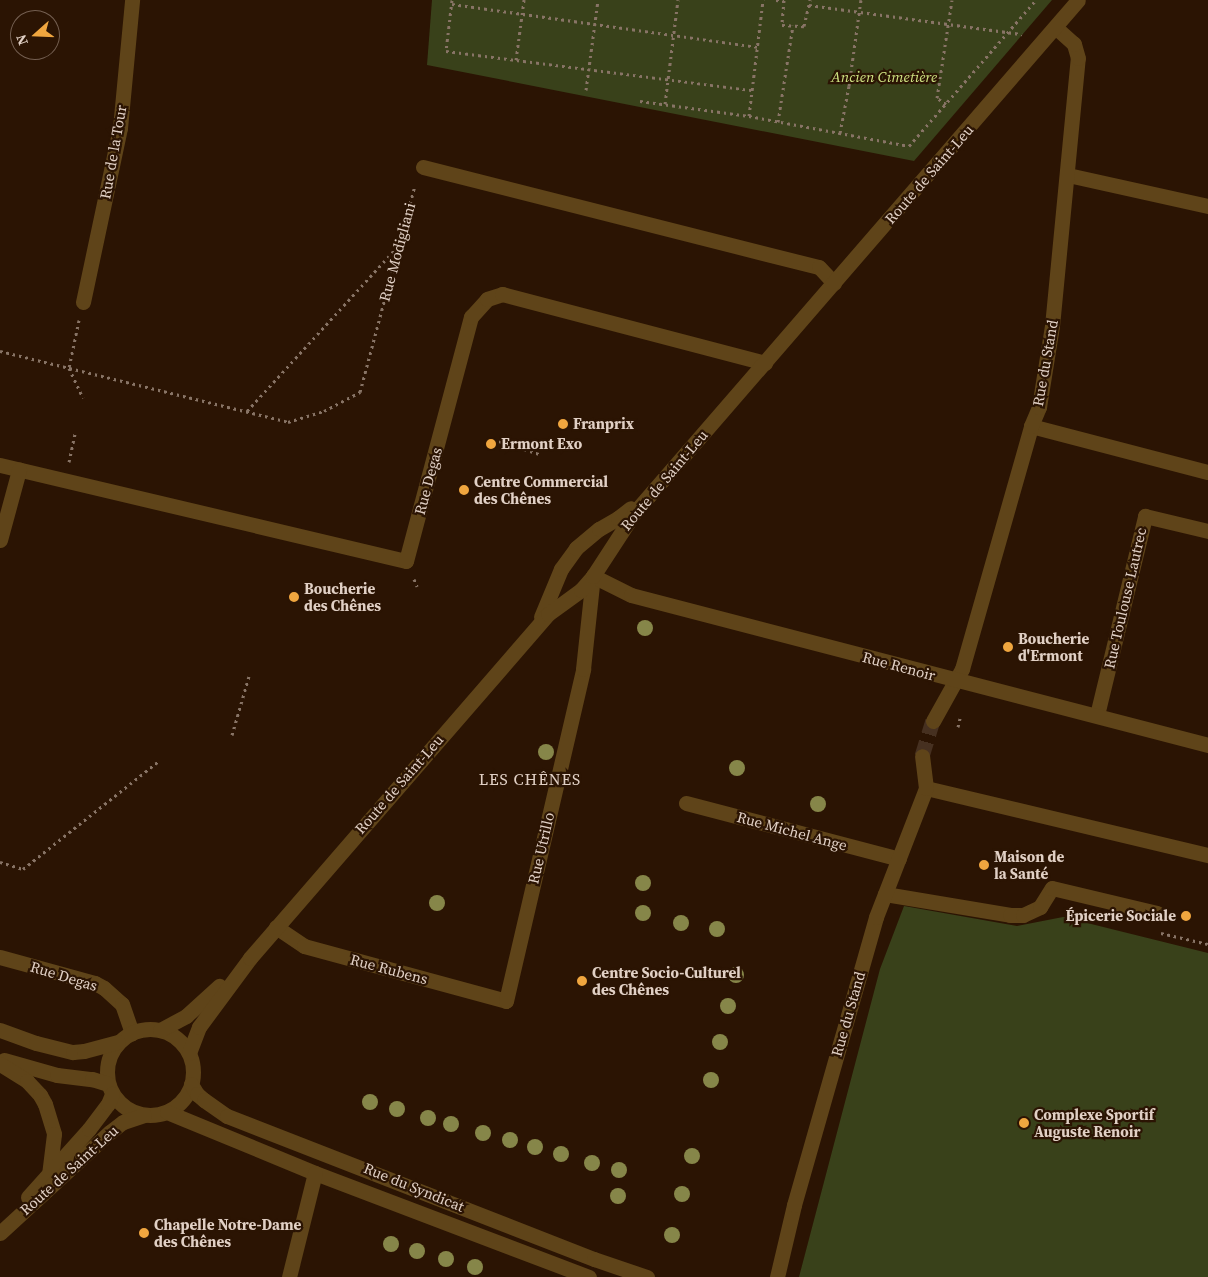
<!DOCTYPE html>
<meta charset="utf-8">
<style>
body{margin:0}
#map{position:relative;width:1208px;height:1277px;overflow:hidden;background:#2b1403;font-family:"Source Serif 4",serif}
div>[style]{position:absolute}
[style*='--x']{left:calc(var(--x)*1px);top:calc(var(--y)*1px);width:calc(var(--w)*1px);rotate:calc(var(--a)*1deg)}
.green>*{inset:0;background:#39411a}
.minor-tunnel>*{height:15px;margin-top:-7.5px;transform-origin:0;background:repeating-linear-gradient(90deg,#463020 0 15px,transparent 0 23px)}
.path>*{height:3px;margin-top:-1.5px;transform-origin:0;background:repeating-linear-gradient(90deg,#887466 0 2.5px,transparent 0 6.5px)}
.minor>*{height:15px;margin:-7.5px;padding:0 7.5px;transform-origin:7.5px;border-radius:7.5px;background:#5f4419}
.minor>.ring{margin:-7.5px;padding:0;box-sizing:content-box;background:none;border:15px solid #5f4419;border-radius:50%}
.trees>*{width:16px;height:16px;margin:-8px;border-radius:50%;background:#868649}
.dots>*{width:14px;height:14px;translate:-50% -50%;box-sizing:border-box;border:2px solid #2b1403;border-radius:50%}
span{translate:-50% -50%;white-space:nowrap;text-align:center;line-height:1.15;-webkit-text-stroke:4.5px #2b1403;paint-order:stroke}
.park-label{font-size:15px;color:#d0e483;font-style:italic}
.street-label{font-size:15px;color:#e1d0c5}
.poi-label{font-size:15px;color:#e1d0c5;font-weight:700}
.left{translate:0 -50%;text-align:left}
.right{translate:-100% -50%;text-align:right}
.neighbourhood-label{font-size:16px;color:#e1d0c5;letter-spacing:1px}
.north{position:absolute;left:10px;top:10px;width:50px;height:50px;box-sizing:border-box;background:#2b1403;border:1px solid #745f51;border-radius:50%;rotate:250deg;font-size:14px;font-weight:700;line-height:20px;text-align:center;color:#e1d0c5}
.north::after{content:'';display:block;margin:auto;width:18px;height:22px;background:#f0a63f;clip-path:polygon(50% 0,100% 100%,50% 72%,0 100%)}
</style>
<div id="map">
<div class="green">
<div style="clip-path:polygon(432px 0,1052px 0,914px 161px,427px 65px)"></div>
<div style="clip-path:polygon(904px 906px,1017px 926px,1063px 917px,1208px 953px,1208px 1277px,799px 1277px,880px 969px)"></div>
</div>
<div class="minor-tunnel">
<div style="--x:922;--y:756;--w:37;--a:-73"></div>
</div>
<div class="path">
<div style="--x:452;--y:0;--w:51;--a:96.7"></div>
<div style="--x:446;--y:51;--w:308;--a:7.3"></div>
<div style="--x:776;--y:0;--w:8;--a:7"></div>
<div style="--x:784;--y:0;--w:25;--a:95"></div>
<div style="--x:782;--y:25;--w:22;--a:3"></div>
<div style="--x:804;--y:26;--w:27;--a:-77"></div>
<div style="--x:452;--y:4;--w:308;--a:8"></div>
<div style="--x:809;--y:5;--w:215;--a:7.8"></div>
<div style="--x:516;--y:60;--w:61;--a:-82.4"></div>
<div style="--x:586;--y:90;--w:91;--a:-82.4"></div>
<div style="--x:640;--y:101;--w:110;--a:7.8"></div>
<div style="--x:749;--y:116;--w:117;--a:-83.1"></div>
<div style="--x:665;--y:104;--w:105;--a:-82.9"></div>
<div style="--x:946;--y:104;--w:11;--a:-146"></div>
<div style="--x:937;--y:98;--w:99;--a:-81.3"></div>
<div style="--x:749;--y:116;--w:163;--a:10.6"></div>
<div style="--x:909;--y:146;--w:194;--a:-49"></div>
<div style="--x:778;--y:122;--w:98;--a:-81.2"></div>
<div style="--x:840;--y:133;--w:48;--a:-79.2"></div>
<div style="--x:849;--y:86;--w:87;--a:-82.1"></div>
<div style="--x:79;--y:320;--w:49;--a:101.8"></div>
<div style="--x:69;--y:368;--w:33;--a:65"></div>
<div style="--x:0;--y:351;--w:297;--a:13.8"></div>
<div style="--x:288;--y:422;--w:38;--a:-17"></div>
<div style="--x:324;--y:411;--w:41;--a:-27.8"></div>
<div style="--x:360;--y:392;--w:213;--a:-75.1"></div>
<div style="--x:247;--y:411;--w:224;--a:-47.5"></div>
<div style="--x:499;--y:441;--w:45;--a:18"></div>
<div style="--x:69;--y:462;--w:30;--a:-78"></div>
<div style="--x:414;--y:579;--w:8;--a:67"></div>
<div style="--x:958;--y:727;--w:9;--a:-77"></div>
<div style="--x:232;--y:735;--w:61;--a:-73.9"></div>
<div style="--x:0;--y:862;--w:24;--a:17"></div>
<div style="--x:23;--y:869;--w:175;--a:-38.5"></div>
<div style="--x:1161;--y:933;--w:48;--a:13.2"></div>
</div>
<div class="minor">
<div style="--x:423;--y:167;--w:408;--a:14.2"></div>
<div style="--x:819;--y:267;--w:22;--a:47"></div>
<div style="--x:1068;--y:175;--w:143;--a:12.5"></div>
<div style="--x:83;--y:302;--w:178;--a:-78"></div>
<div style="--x:120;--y:128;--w:129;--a:-84.6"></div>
<div style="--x:1031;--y:426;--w:183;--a:14.6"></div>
<div style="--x:0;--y:465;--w:417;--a:13.3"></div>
<div style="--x:406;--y:561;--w:253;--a:-75.1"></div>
<div style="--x:471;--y:317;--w:24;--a:-48"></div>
<div style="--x:487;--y:299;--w:16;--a:-18"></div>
<div style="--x:502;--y:294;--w:272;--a:14.7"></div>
<div style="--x:0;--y:540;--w:73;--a:-74.8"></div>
<div style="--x:541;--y:617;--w:52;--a:-67.4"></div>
<div style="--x:561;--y:569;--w:26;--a:-54"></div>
<div style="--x:576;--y:548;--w:30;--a:-40"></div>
<div style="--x:599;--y:529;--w:22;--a:-30"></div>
<div style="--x:618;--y:518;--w:16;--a:-38"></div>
<div style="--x:1097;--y:715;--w:205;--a:-76.4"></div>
<div style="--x:1145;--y:516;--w:65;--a:13.4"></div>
<div style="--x:933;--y:721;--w:60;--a:-60.9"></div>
<div style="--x:962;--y:669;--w:253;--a:-74.1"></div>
<div style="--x:1031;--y:426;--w:21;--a:-67"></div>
<div style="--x:1039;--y:407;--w:82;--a:-80.9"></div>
<div style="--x:1052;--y:326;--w:269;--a:-84.5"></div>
<div style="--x:1078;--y:58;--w:15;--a:-106"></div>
<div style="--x:1074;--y:44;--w:25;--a:-138"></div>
<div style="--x:926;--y:788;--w:290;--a:13.4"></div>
<div style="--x:686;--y:803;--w:220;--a:14.7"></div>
<div style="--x:885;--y:894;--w:127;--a:9.5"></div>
<div style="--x:1010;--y:915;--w:13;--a:0"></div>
<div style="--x:1023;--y:915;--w:19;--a:-25"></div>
<div style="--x:1040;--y:907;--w:22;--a:-58"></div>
<div style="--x:1052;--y:888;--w:108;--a:13.4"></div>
<div style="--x:276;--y:927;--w:34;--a:34"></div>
<div style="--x:304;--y:946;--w:209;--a:15.2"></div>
<div style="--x:506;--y:1001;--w:341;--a:-76.9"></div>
<div style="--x:583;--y:669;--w:94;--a:-83.9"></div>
<div style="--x:593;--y:576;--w:42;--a:26.6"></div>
<div style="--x:631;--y:595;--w:596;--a:14.57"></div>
<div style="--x:0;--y:957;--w:98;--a:15.3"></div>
<div style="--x:95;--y:983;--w:10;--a:29"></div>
<div style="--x:104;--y:988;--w:24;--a:42"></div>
<div style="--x:122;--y:1004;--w:31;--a:71"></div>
<div class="ring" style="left:107px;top:1029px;width:71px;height:71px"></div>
<div style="--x:0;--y:1030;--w:38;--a:20"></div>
<div style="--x:36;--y:1043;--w:38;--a:14"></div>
<div style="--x:73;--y:1052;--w:11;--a:-5"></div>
<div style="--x:84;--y:1051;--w:35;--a:-15"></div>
<div style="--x:160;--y:1030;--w:30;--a:-28"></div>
<div style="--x:186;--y:1016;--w:45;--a:-42.3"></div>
<div style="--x:189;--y:1053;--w:28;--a:-69"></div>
<div style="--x:199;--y:1027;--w:86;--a:-53.5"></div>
<div style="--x:250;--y:958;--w:455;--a:-49.1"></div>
<div style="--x:548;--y:614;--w:41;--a:-36"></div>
<div style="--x:581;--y:590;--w:18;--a:-49"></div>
<div style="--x:593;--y:576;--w:75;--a:-56.9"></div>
<div style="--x:634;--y:513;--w:678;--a:-49.12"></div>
<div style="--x:4;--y:1060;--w:55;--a:15.8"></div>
<div style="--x:57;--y:1075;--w:35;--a:7"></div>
<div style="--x:92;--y:1079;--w:17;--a:17"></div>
<div style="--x:0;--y:1064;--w:32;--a:32"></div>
<div style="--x:27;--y:1081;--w:19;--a:47"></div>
<div style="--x:40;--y:1095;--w:10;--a:61"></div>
<div style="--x:45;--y:1104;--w:31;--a:73"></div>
<div style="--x:54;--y:1134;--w:38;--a:97"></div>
<div style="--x:191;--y:1084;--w:12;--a:59"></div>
<div style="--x:197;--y:1094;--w:9;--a:41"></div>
<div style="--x:204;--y:1100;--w:28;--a:35"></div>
<div style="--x:227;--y:1116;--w:394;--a:21.3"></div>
<div style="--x:594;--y:1259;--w:56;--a:18.8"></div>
<div style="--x:167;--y:1112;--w:160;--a:22.4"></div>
<div style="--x:315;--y:1173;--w:293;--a:20.8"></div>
<div style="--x:28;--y:1197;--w:91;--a:-48.1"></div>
<div style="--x:89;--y:1129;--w:31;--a:-53"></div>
<div style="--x:108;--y:1104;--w:11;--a:-68"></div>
<div style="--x:0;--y:1233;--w:149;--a:-42.6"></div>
<div style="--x:110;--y:1132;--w:16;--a:-38"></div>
<div style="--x:123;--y:1122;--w:22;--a:-18"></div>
<div style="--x:289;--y:1277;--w:107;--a:-76"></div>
<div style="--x:777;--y:1277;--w:74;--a:-76.7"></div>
<div style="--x:794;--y:1205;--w:299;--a:-74.1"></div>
<div style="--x:876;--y:917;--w:138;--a:-68.8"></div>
<div style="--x:926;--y:788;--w:32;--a:-97"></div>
</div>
<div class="trees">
<div style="left:645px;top:628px"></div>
<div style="left:546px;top:752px"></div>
<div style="left:737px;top:768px"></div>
<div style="left:818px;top:804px"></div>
<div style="left:643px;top:883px"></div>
<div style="left:437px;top:903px"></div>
<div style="left:643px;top:913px"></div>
<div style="left:681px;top:923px"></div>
<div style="left:717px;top:929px"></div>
<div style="left:736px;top:975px"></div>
<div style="left:728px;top:1006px"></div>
<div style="left:720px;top:1042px"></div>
<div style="left:711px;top:1080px"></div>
<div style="left:370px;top:1102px"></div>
<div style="left:397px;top:1109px"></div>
<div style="left:428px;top:1118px"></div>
<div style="left:451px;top:1124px"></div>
<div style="left:483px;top:1133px"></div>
<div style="left:510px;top:1140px"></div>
<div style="left:535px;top:1147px"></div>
<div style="left:561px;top:1154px"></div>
<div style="left:692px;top:1156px"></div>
<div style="left:592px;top:1163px"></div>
<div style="left:619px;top:1170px"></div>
<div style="left:682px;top:1194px"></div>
<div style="left:618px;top:1196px"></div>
<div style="left:672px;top:1235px"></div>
<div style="left:391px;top:1244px"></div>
<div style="left:417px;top:1251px"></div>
<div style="left:446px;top:1259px"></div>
<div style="left:475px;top:1267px"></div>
</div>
<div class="dots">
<div style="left:563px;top:424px;background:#f0a63f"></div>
<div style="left:491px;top:444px;background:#f0a63f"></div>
<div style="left:464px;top:490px;background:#f0a63f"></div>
<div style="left:294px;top:597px;background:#f0a63f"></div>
<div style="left:1008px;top:647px;background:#f0a63f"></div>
<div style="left:984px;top:865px;background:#f0a63f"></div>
<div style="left:1186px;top:916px;background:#f0a63f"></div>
<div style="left:582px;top:981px;background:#f0a63f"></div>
<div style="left:1024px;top:1123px;background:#f0a63f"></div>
<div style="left:144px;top:1233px;background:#f0a63f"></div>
</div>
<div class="park-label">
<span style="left:884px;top:77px">Ancien Cimetière</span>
</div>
<div class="street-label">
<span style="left:113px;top:152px;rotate:-80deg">Rue de la Tour</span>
<span style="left:929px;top:174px;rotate:-49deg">Route de Saint-Leu</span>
<span style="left:397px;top:252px;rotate:-75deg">Rue Modigliani</span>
<span style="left:1045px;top:363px;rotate:-80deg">Rue du Stand</span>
<span style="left:664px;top:480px;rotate:-50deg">Route de Saint-Leu</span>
<span style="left:428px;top:481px;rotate:-75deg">Rue Degas</span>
<span style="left:1125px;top:598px;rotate:-77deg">Rue Toulouse Lautrec</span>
<span style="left:899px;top:666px;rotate:15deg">Rue Renoir</span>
<span style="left:399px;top:784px;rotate:-49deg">Route de Saint-Leu</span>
<span style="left:792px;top:831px;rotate:15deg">Rue Michel Ange</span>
<span style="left:541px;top:848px;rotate:-77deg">Rue Utrillo</span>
<span style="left:389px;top:969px;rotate:15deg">Rue Rubens</span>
<span style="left:64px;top:976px;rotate:17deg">Rue Degas</span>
<span style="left:848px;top:1014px;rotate:-74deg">Rue du Stand</span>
<span style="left:69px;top:1170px;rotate:-42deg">Route de Saint-Leu</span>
<span style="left:414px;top:1187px;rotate:22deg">Rue du Syndicat</span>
</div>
<div class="poi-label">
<span class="left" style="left:573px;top:424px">Franprix</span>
<span class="left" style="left:501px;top:444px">Ermont Exo</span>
<span class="left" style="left:474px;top:490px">Centre Commercial<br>des Chênes</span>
<span class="left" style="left:304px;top:597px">Boucherie<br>des Chênes</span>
<span class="left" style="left:1018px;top:647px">Boucherie<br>d'Ermont</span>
<span class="left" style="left:994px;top:865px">Maison de<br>la Santé</span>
<span class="right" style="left:1176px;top:916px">Épicerie Sociale</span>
<span class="left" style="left:592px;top:981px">Centre Socio-Culturel<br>des Chênes</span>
<span class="left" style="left:1034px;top:1123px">Complexe Sportif<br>Auguste Renoir</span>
<span class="left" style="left:154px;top:1233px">Chapelle Notre-Dame<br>des Chênes</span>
</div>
<div class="neighbourhood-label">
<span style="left:530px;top:779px">LES CHÊNES</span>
</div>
<div class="north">N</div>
</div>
